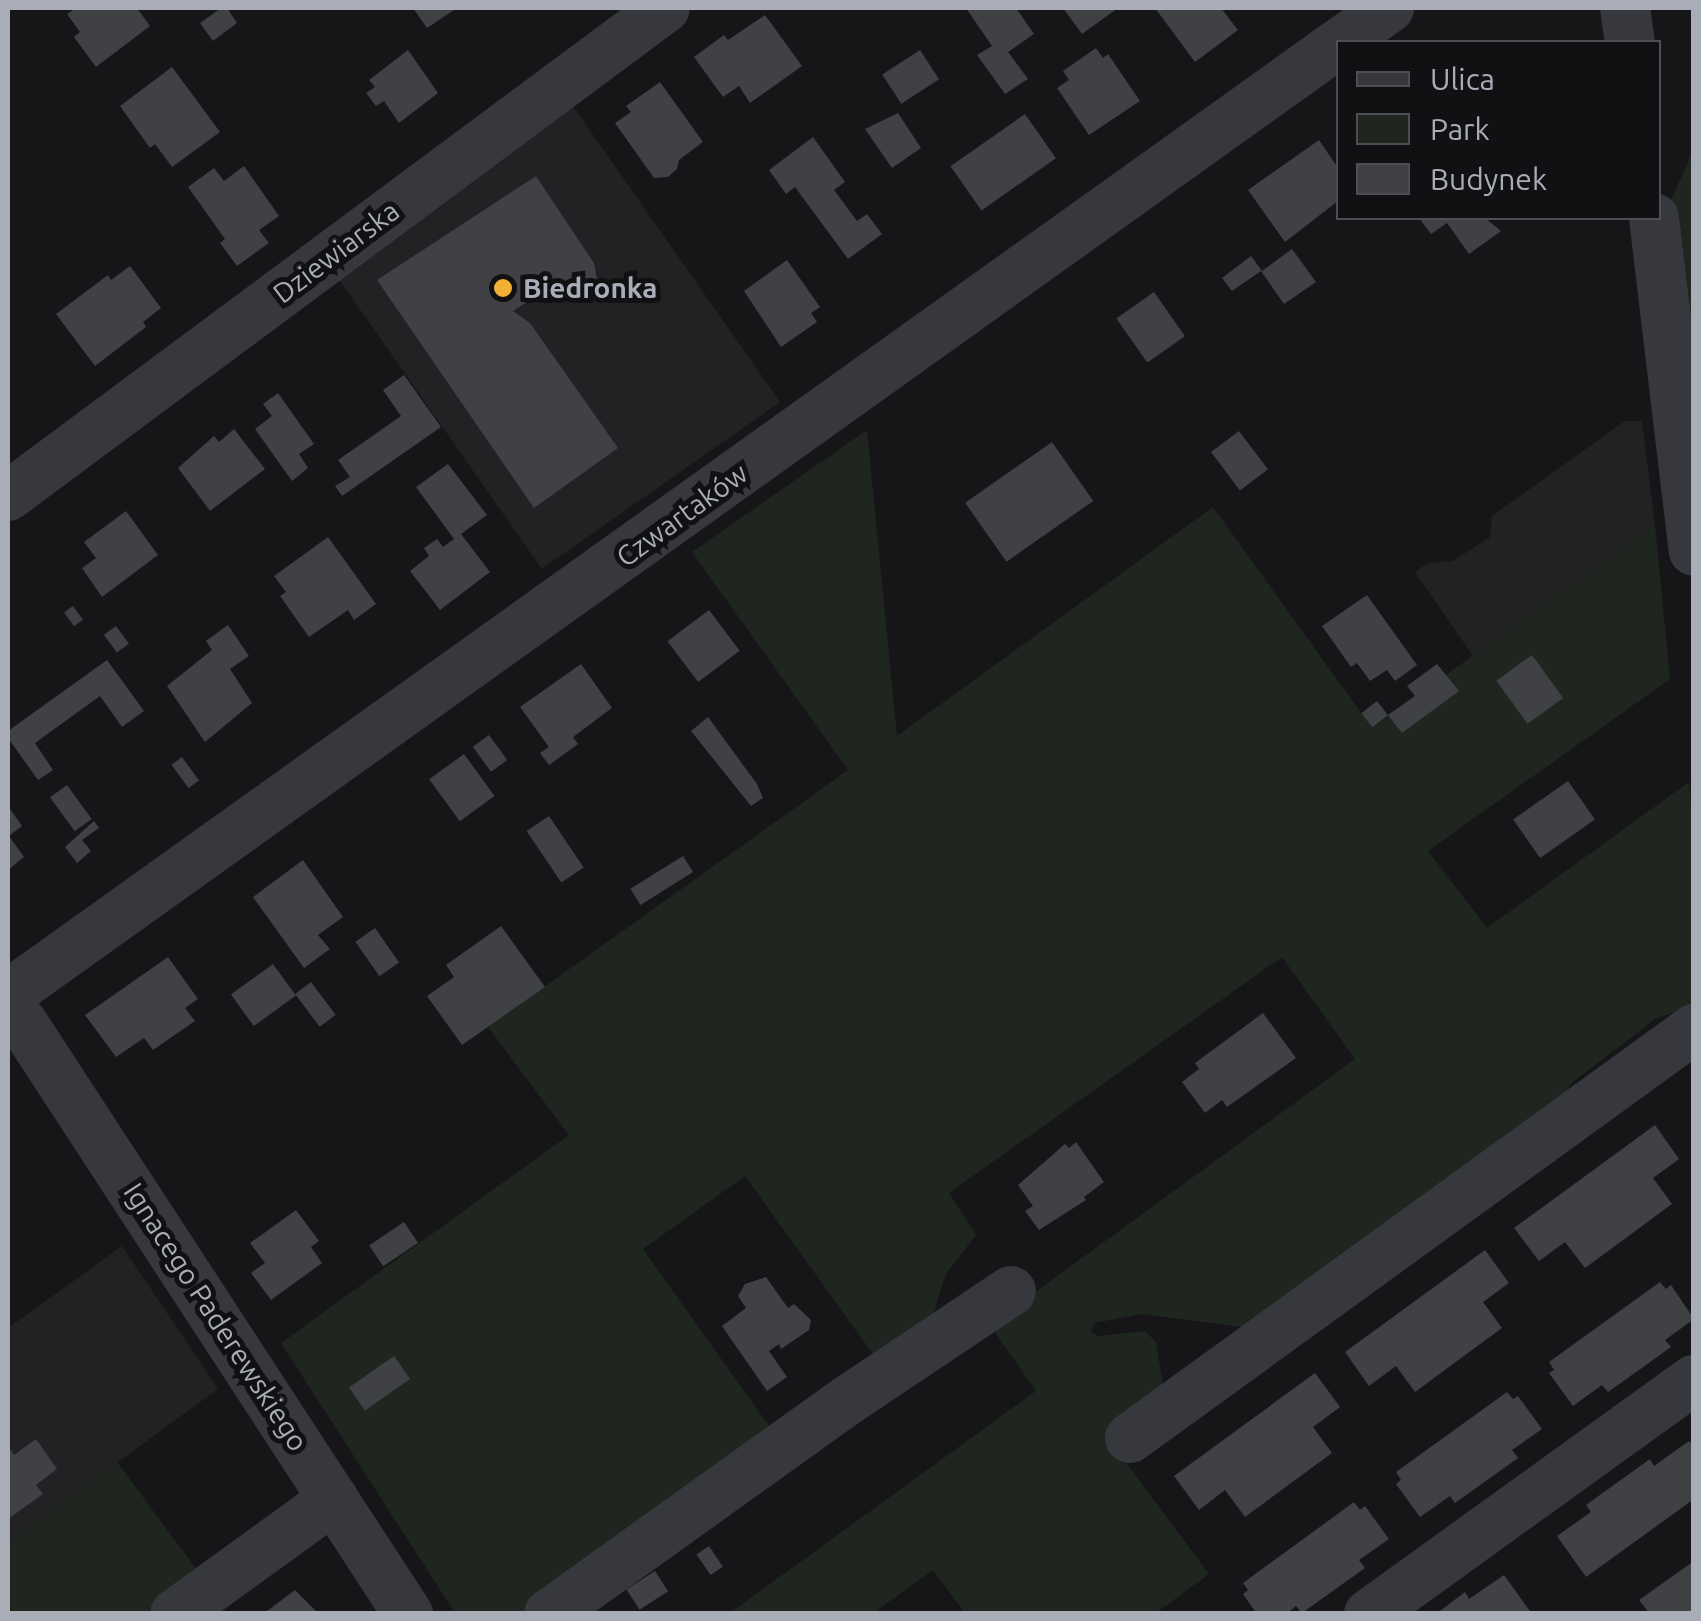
<!DOCTYPE html>
<meta charset="utf-8">
<style>
body{margin:0}
#map{position:relative;width:1701px;height:1621px;overflow:hidden;background:#161618;font-family:Ubuntu,sans-serif}
div>[style]{position:absolute}
[style*='--x']{left:calc(var(--x)*1px);top:calc(var(--y)*1px);width:calc(var(--w)*1px);rotate:calc(var(--a)*1deg)}
.built>*{inset:0;background:#222225;transform-origin:0 0}
.green>*{inset:0;background:#1e261f}
.building>*{inset:0;background:#404145;transform-origin:0 0}
.minor>*{height:50px;margin:-25px;padding:0 25px;transform-origin:25px;border-radius:25px;background:#37383d}
.dots>*{width:28px;height:28px;translate:-50% -50%;box-sizing:border-box;border:5px solid #111113;border-radius:50%}
span{translate:-50% -50%;white-space:nowrap;text-align:center;line-height:1.15;-webkit-text-stroke:10px #111113;paint-order:stroke}
.street-label{font-size:28px;color:#a8adb8}
.poi-label{font-size:28px;color:#a8adb8;font-weight:700}
.left{translate:0 -50%;text-align:left}
.frame{position:absolute;inset:0;border:10px solid #a8adb8;pointer-events:none}
.legend{position:absolute;left:1336px;top:40px;width:325px;height:180px;box-sizing:border-box;background:#111113;border:2px solid #4d4f55;margin:0;padding:12px 18px;list-style:none;font-size:30px;color:#a8adb8}
.legend li{display:flex;align-items:center;gap:20px;height:50px}
.legend b{width:50px;border:2px solid #4d4f55}
</style>
<div id="map">
<div class="built">
<div style="left:568px;top:99px;width:370px;height:291px;rotate:55deg"></div>
<div style="clip-path:polygon(1625px 421px,1642px 421px,1655px 525px,1473px 656px,1415px 572px,1428px 563px,1453px 561px,1490px 537px,1492px 516px)"></div>
<div style="clip-path:polygon(122px 1246px,218px 1389px,8px 1542px,8px 1328px)"></div>
</div>
<div class="green">
<div style="clip-path:polygon(1693px 151px,1693px 384px,1671px 200px)"></div>
<div style="clip-path:polygon(867px 430px,897px 736px,1213px 507px,1372px 728px,1655px 525px,1670px 679px,1428px 851px,1487px 928px,1689px 782px,1694px 842px,1693px 1014px,1676px 1012px,1655px 1019px,1569px 1085px,1569px 1093px,1242px 1327px,1142px 1314px,1094px 1323px,1091px 1332px,1098px 1336px,1145px 1331px,1156px 1342px,1163px 1385px,1109px 1440px,1209px 1574px,1156px 1613px,965px 1613px,933px 1570px,873px 1613px,730px 1613px,1036px 1391px,990px 1325px,1355px 1059px,1282px 957px,949px 1193px,976px 1235px,946px 1274px,932px 1317px,875px 1357px,745px 1176px,643px 1249px,774px 1433px,525px 1613px,455px 1613px,281px 1343px,569px 1135px,488px 1027px,848px 770px,692px 552px)"></div>
<div style="clip-path:polygon(117px 1462px,200px 1574px,146px 1613px,8px 1613px,8px 1542px)"></div>
</div>
<div class="building">
<div style="clip-path:polygon(76px 8px,137px 8px,150px 26px,96px 67px,74px 37px,80px 32px,67px 14px)"></div>
<div style="clip-path:polygon(221px 8px,227px 8px,237px 23px,213px 41px,200px 23px)"></div>
<div style="clip-path:polygon(413px 8px,457px 8px,427px 28px)"></div>
<div style="clip-path:polygon(966px 8px,1016px 8px,1034px 34px,1008px 52px,1028px 79px,1005px 94px,977px 55px,992px 46px)"></div>
<div style="clip-path:polygon(1063px 8px,1118px 8px,1082px 34px)"></div>
<div style="clip-path:polygon(1155px 8px,1221px 8px,1238px 30px,1195px 62px)"></div>
<div style="clip-path:polygon(765px 15px,802px 66px,750px 103px,739px 86px,723px 97px,694px 57px,724px 35px,728px 40px)"></div>
<div style="clip-path:polygon(1096px 48px,1103px 58px,1108px 54px,1140px 101px,1089px 135px,1057px 88px,1069px 80px,1063px 71px)"></div>
<div style="clip-path:polygon(408px 50px,438px 93px,399px 123px,384px 101px,376px 106px,366px 93px,375px 87px,369px 80px)"></div>
<div style="left:920px;top:50px;width:35px;height:45px;rotate:57deg"></div>
<div style="clip-path:polygon(172px 67px,220px 132px,172px 167px,155px 144px,150px 148px,120px 106px)"></div>
<div style="clip-path:polygon(660px 82px,703px 142px,679px 160px,677px 169px,668px 177px,654px 178px,615px 123px,631px 112px,626px 106px)"></div>
<div style="clip-path:polygon(898px 113px,921px 148px,892px 168px,865px 129px)"></div>
<div style="left:1025px;top:114px;width:54px;height:91px;rotate:55deg"></div>
<div style="clip-path:polygon(813px 137px,845px 182px,834px 190px,857px 221px,867px 214px,882px 234px,848px 259px,795px 187px,786px 194px,769px 170px)"></div>
<div style="clip-path:polygon(1319px 140px,1338px 168px,1338px 201px,1285px 242px,1248px 190px)"></div>
<div style="clip-path:polygon(244px 166px,279px 216px,259px 230px,269px 243px,237px 266px,220px 243px,225px 239px,188px 187px,214px 168px,224px 181px)"></div>
<div style="clip-path:polygon(536px 176px,594px 263px,597px 279px,589px 290px,577px 295px,558px 282px,513px 311px,530px 323px,618px 448px,534px 508px,377px 280px)"></div>
<div style="clip-path:polygon(1419px 218px,1485px 218px,1501px 231px,1469px 254px,1447px 223px,1431px 234px)"></div>
<div style="clip-path:polygon(1292px 249px,1316px 282px,1284px 304px,1261px 271px,1232px 291px,1222px 278px,1251px 256px,1262px 271px)"></div>
<div style="clip-path:polygon(787px 260px,820px 307px,811px 313px,817px 322px,781px 347px,744px 291px)"></div>
<div style="clip-path:polygon(130px 266px,161px 308px,143px 322px,146px 327px,95px 366px,56px 314px,108px 275px,111px 280px)"></div>
<div style="left:1154px;top:292px;width:54px;height:46px;rotate:55deg"></div>
<div style="clip-path:polygon(404px 375px,441px 427px,342px 496px,335px 486px,350px 477px,338px 460px,401px 416px,383px 390px)"></div>
<div style="clip-path:polygon(278px 393px,314px 444px,299px 454px,308px 468px,292px 481px,255px 429px,272px 416px,263px 404px)"></div>
<div style="clip-path:polygon(234px 429px,265px 469px,210px 511px,178px 468px,214px 436px,219px 442px)"></div>
<div style="left:1239px;top:431px;width:48px;height:35px;rotate:53deg"></div>
<div style="left:1052px;top:442px;width:72px;height:106px;rotate:55deg"></div>
<div style="clip-path:polygon(448px 464px,487px 515px,461px 534px,490px 572px,440px 610px,410px 571px,429px 556px,424px 548px,437px 539px,443px 547px,454px 539px,416px 487px)"></div>
<div style="clip-path:polygon(126px 511px,158px 555px,102px 597px,82px 568px,96px 558px,84px 542px)"></div>
<div style="clip-path:polygon(328px 537px,376px 604px,354px 620px,348px 610px,309px 637px,280px 596px,286px 592px,274px 576px)"></div>
<div style="clip-path:polygon(1367px 595px,1417px 665px,1395px 681px,1387px 670px,1370px 681px,1357px 663px,1351px 667px,1322px 626px)"></div>
<div style="left:73px;top:606px;width:17px;height:11px;rotate:54deg"></div>
<div style="left:709px;top:610px;width:51px;height:52px;rotate:53deg"></div>
<div style="clip-path:polygon(228px 625px,249px 656px,230px 669px,252px 703px,205px 742px,167px 686px,212px 650px,206px 641px)"></div>
<div style="left:116px;top:626px;width:22px;height:15px;rotate:54deg"></div>
<div style="left:1532px;top:655px;width:53px;height:44px;rotate:54deg"></div>
<div style="clip-path:polygon(107px 660px,144px 711px,122px 727px,100px 696px,35px 743px,53px 770px,38px 780px,8px 738px,8px 731px)"></div>
<div style="clip-path:polygon(581px 664px,612px 708px,573px 737px,578px 744px,549px 765px,540px 753px,549px 747px,520px 707px)"></div>
<div style="clip-path:polygon(1437px 664px,1459px 691px,1402px 733px,1388px 715px,1415px 696px,1407px 686px)"></div>
<div style="left:1377px;top:701px;width:18px;height:20px;rotate:52deg"></div>
<div style="clip-path:polygon(708px 717px,757px 784px,763px 798px,751px 806px,691px 731px)"></div>
<div style="left:489px;top:735px;width:31px;height:20px;rotate:54deg"></div>
<div style="left:464px;top:754px;width:52px;height:43px;rotate:54deg"></div>
<div style="left:182px;top:757px;width:29px;height:13px;rotate:54deg"></div>
<div style="left:1568px;top:781px;width:47px;height:67px;rotate:55deg"></div>
<div style="left:67px;top:785px;width:42px;height:21px;rotate:54deg"></div>
<div style="clip-path:polygon(8px 806px,22px 826px,9px 836px,24px 857px,8px 870px)"></div>
<div style="left:549px;top:816px;width:62px;height:27px;rotate:56deg"></div>
<div style="clip-path:polygon(94px 821px,99px 828px,82px 840px,91px 851px,77px 863px,65px 847px)"></div>
<div style="left:683px;top:856px;width:19px;height:62px;rotate:58deg"></div>
<div style="clip-path:polygon(303px 860px,343px 917px,318px 935px,330px 949px,304px 968px,253px 897px)"></div>
<div style="clip-path:polygon(501px 926px,545px 987px,462px 1045px,427px 996px,454px 977px,446px 965px)"></div>
<div style="left:375px;top:928px;width:42px;height:24px;rotate:55deg"></div>
<div style="clip-path:polygon(168px 957px,198px 999px,185px 1008px,195px 1021px,153px 1050px,144px 1038px,116px 1057px,85px 1015px)"></div>
<div style="left:273px;top:964px;width:39px;height:52px;rotate:54deg"></div>
<div style="left:311px;top:982px;width:41px;height:20px;rotate:53deg"></div>
<div style="clip-path:polygon(1263px 1013px,1296px 1058px,1227px 1107px,1222px 1100px,1205px 1113px,1182px 1082px,1199px 1069px,1195px 1063px)"></div>
<div style="clip-path:polygon(1655px 1125px,1679px 1159px,1653px 1178px,1672px 1204px,1585px 1268px,1565px 1242px,1539px 1261px,1514px 1228px)"></div>
<div style="clip-path:polygon(1076px 1142px,1104px 1182px,1084px 1197px,1086px 1200px,1039px 1230px,1025px 1211px,1033px 1206px,1018px 1185px,1065px 1144px,1069px 1148px)"></div>
<div style="clip-path:polygon(296px 1210px,319px 1241px,311px 1247px,322px 1263px,271px 1300px,251px 1273px,265px 1263px,250px 1243px)"></div>
<div style="left:404px;top:1222px;width:25px;height:42px;rotate:56deg"></div>
<div style="clip-path:polygon(1485px 1250px,1509px 1283px,1483px 1302px,1502px 1328px,1415px 1392px,1396px 1366px,1369px 1386px,1345px 1352px)"></div>
<div style="clip-path:polygon(766px 1277px,788px 1308px,794px 1304px,811px 1320px,809px 1330px,781px 1349px,779px 1344px,769px 1351px,787px 1377px,767px 1391px,722px 1326px,746px 1308px,738px 1296px,745px 1284px)"></div>
<div style="clip-path:polygon(1660px 1282px,1666px 1289px,1671px 1285px,1694px 1319px,1665px 1340px,1671px 1347px,1639px 1370px,1608px 1392px,1602px 1385px,1573px 1406px,1549px 1373px,1554px 1370px,1549px 1362px)"></div>
<div style="left:394px;top:1356px;width:28px;height:55px;rotate:55deg"></div>
<div style="clip-path:polygon(1315px 1373px,1340px 1407px,1313px 1427px,1332px 1453px,1245px 1517px,1225px 1490px,1199px 1510px,1174px 1476px)"></div>
<div style="clip-path:polygon(1507px 1392px,1513px 1399px,1518px 1396px,1542px 1429px,1512px 1450px,1518px 1458px,1455px 1503px,1450px 1496px,1420px 1517px,1396px 1484px,1401px 1480px,1396px 1472px)"></div>
<div style="clip-path:polygon(36px 1439px,57px 1469px,36px 1485px,43px 1494px,8px 1519px,8px 1446px,14px 1455px)"></div>
<div style="clip-path:polygon(1689px 1441px,1694px 1448px,1694px 1499px,1586px 1577px,1557px 1536px,1591px 1512px,1586px 1505px,1650px 1459px,1654px 1466px)"></div>
<div style="clip-path:polygon(1354px 1502px,1360px 1510px,1365px 1506px,1389px 1539px,1359px 1560px,1365px 1568px,1302px 1613px,1296px 1606px,1286px 1614px,1257px 1614px,1243px 1594px,1248px 1590px,1243px 1583px)"></div>
<div style="left:709px;top:1546px;width:25px;height:15px;rotate:56deg"></div>
<div style="clip-path:polygon(1694px 1561px,1694px 1614px,1650px 1614px,1639px 1600px)"></div>
<div style="left:655px;top:1571px;width:24px;height:34px;rotate:57deg"></div>
<div style="clip-path:polygon(1504px 1575px,1532px 1614px,1436px 1614px,1465px 1592px,1469px 1599px)"></div>
<div style="clip-path:polygon(295px 1590px,319px 1614px,263px 1614px)"></div>
</div>
<div class="minor">
<div style="--x:1625;--y:8;--w:34;--a:82"></div>
<div style="--x:1341;--y:42;--w:59;--a:-35.3"></div>
<div style="--x:1654;--y:218;--w:335;--a:83.2"></div>
<div style="--x:8;--y:496;--w:818;--a:-36.6"></div>
<div style="--x:23;--y:984;--w:1616;--a:-35.56"></div>
<div style="--x:22;--y:1022;--w:707;--a:56.89"></div>
<div style="--x:1130;--y:1438;--w:697;--a:-35.95"></div>
<div style="--x:175;--y:1614;--w:196;--a:-35.9"></div>
<div style="--x:549;--y:1614;--w:368;--a:-35.6"></div>
<div style="--x:848;--y:1400;--w:196;--a:-33.8"></div>
<div style="--x:1369;--y:1614;--w:400;--a:-35.8"></div>
</div>
<div class="dots">
<div style="left:503px;top:288px;background:#f2b134"></div>
</div>
<div class="street-label">
<span style="left:336px;top:252px;rotate:-37deg">Dziewiarska</span>
<span style="left:682px;top:515px;rotate:-36deg">Czwartaków</span>
<span style="left:216px;top:1317px;rotate:57deg">Ignacego Paderewskiego</span>
</div>
<div class="poi-label">
<span class="left" style="left:523px;top:288px">Biedronka</span>
</div>
<div class="frame"></div>
<ul class="legend">
<li><b style="height:12px;background:#37383d"></b>Ulica</li>
<li><b style="height:28px;background:#1e261f"></b>Park</li>
<li><b style="height:28px;background:#404145"></b>Budynek</li>
</ul>
</div>
